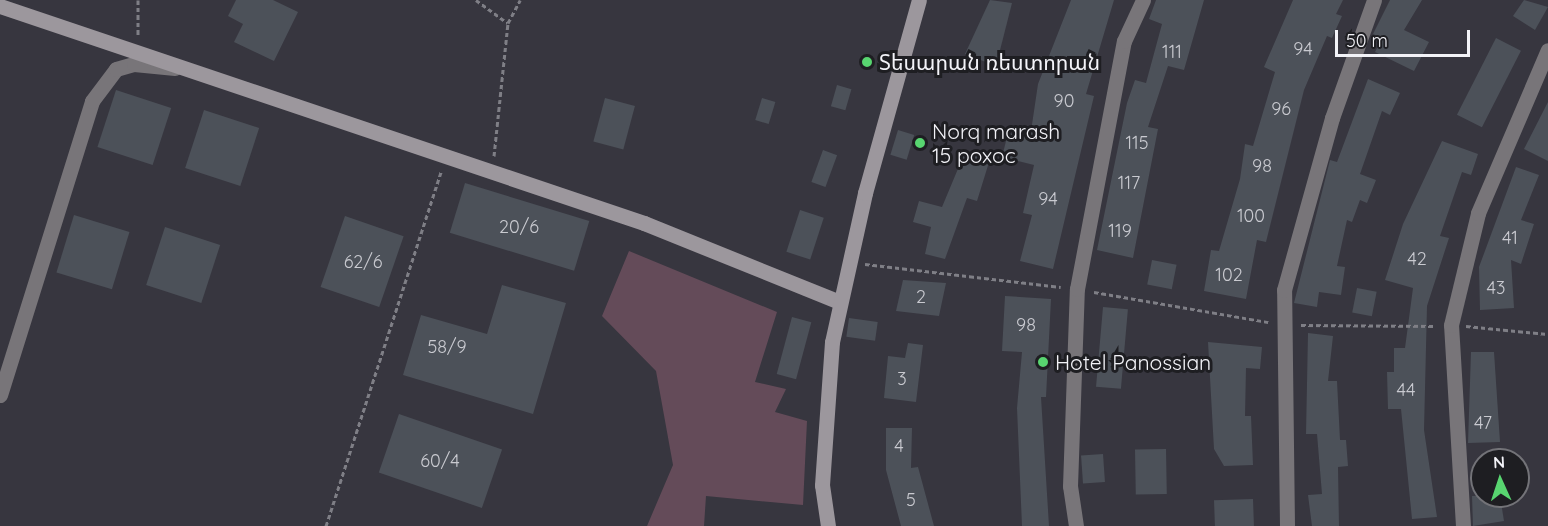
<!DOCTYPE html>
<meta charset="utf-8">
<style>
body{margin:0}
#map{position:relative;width:1548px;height:526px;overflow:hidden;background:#37363f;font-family:Quicksand,"Noto Sans Armenian",sans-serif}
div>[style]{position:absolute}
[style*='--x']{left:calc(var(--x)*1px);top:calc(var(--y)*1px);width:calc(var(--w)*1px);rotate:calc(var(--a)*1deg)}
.green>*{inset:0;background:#644b59}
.building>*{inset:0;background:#4c5159;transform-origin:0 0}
.path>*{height:3px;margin-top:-1.5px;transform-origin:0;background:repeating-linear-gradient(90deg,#7f7f86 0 4.5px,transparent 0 7.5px)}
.street>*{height:15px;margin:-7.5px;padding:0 7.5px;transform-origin:7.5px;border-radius:7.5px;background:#787579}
.secondary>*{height:15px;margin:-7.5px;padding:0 7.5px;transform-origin:7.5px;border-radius:7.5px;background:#9c979d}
.dots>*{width:16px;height:16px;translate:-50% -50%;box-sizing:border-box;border:3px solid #1e1e22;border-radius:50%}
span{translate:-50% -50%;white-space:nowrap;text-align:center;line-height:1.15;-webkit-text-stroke:6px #1e1e22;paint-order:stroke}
.number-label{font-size:18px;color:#c9cad0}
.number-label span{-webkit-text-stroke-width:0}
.poi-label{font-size:21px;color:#f3f3f8}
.left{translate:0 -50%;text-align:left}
.north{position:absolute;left:1470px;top:448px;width:60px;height:60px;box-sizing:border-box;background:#1e1e22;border:2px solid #737378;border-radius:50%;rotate:357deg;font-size:16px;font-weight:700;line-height:24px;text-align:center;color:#f3f3f8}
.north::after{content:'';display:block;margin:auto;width:21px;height:27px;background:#58d570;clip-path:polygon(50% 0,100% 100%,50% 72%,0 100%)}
.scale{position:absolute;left:1335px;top:30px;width:135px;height:27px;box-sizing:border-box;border:3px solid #f3f3f8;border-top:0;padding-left:8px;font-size:18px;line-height:21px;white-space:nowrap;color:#f3f3f8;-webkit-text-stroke:4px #1e1e22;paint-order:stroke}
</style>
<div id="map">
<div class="green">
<div style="clip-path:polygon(629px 251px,777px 312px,755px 382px,786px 389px,775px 412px,807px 421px,803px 505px,706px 496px,704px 526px,647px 526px,673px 465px,656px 371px,602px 316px)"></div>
</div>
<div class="building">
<div style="clip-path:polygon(236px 0,273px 0,298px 12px,274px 61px,234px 42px,243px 24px,228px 16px)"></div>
<div style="clip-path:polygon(990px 0,1012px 3px,996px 66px,965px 54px)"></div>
<div style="clip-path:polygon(1071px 0,1114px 0,1086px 94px,1094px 96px,1053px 269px,1020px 261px,1032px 215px,1023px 213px,1034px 165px,1002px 157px,1008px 133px,1030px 138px,1038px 84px)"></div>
<div style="clip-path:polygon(1156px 0,1204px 0,1184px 70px,1168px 66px,1148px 127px,1158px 129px,1133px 258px,1097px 250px,1127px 103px,1135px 80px,1146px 83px,1162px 24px,1149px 19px)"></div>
<div style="clip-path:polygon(1293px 0,1343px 0,1336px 14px,1342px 16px,1332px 38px,1327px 36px,1304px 90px,1266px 242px,1257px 240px,1246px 299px,1204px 291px,1211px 250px,1219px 251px,1240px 179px,1245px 144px,1253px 146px,1275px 72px,1264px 67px)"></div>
<div style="clip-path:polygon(1390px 0,1422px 0,1404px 30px,1429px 42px,1414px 71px,1375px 52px,1382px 38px,1373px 34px)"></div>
<div style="clip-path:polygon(1524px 0,1548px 7px,1535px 30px,1513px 16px)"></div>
<div style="left:1496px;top:38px;width:28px;height:86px;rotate:27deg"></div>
<div style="clip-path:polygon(1368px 79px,1400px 93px,1390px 115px,1382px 111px,1360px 174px,1376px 180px,1367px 203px,1360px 200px,1352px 222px,1347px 220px,1337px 266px,1345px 267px,1341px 295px,1319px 292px,1317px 307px,1294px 303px,1330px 160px,1337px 162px)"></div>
<div style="left:837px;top:85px;width:15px;height:22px;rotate:16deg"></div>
<div style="left:116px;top:90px;width:58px;height:60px;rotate:18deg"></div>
<div style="left:605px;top:98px;width:31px;height:45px;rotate:15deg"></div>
<div style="left:762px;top:98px;width:14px;height:23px;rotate:17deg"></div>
<div style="clip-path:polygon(1548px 102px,1548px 161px,1524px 149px)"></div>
<div style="left:204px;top:110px;width:58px;height:61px;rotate:18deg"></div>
<div style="left:898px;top:130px;width:17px;height:26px;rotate:17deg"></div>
<div style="clip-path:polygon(1442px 141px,1478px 154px,1471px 175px,1462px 172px,1440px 236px,1449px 238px,1427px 306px,1424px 430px,1437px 517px,1412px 519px,1401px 409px,1388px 409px,1387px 372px,1394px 372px,1394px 348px,1405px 348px,1413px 288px,1385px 280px,1403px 224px)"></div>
<div style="left:823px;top:150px;width:15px;height:34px;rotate:20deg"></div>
<div style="clip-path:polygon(965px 152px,990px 159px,977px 201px,967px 198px,945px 259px,925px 254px,931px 227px,913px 222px,919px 201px,942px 207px)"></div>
<div style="clip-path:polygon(1516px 167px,1539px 175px,1521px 220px,1534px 224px,1521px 264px,1511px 260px,1514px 308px,1480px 310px,1479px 267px)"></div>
<div style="left:465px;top:183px;width:130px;height:52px;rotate:17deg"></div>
<div style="left:800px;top:210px;width:25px;height:44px;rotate:18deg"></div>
<div style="left:74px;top:215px;width:58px;height:60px;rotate:17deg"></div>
<div style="left:345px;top:216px;width:62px;height:75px;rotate:19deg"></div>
<div style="left:165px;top:227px;width:58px;height:61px;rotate:18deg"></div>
<div style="left:1152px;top:260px;width:25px;height:25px;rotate:11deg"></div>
<div style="clip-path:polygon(903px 280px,946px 283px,939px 316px,896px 311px)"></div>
<div style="clip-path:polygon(502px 285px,566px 303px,533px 414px,403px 375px,421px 315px,487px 334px)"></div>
<div style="left:1357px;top:288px;width:20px;height:25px;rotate:11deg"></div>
<div style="clip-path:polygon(1005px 296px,1051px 299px,1046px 397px,1041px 397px,1049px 526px,1022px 526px,1017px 408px,1022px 352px,1002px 351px)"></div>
<div style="left:1103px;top:307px;width:25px;height:80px;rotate:5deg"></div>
<div style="left:792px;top:317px;width:20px;height:59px;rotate:15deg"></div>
<div style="left:849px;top:318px;width:29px;height:19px;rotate:8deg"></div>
<div style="clip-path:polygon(1308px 333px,1333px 336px,1328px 381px,1337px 381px,1340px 440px,1346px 440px,1348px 466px,1338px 467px,1339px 526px,1312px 526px,1308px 495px,1322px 494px,1317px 434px,1306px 434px)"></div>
<div style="clip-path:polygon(1208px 342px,1262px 347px,1260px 369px,1246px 368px,1245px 416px,1251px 416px,1253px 465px,1224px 466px,1214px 449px)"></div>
<div style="clip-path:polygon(908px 343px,923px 345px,916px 402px,884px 398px,888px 356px,905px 358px)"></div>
<div style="clip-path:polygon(1471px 352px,1494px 352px,1500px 442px,1468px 443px)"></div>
<div style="left:399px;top:414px;width:109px;height:62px;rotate:19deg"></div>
<div style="clip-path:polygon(886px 428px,912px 428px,911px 468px,918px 467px,934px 526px,901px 526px,886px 470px)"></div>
<div style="left:1166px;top:449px;width:45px;height:31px;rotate:89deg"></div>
<div style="left:1103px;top:454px;width:28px;height:22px;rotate:86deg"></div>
<div style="clip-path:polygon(1472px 496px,1500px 496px,1504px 521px,1473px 526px)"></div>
<div style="left:1253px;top:499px;width:27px;height:39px;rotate:88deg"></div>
</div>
<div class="path">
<div style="--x:138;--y:0;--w:37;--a:90"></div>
<div style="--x:476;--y:0;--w:39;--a:36"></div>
<div style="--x:494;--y:156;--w:134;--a:-84"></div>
<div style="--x:508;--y:23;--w:26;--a:-62"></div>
<div style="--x:865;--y:264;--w:197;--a:6.7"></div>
<div style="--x:1094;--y:292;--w:177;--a:9.8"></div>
<div style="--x:1301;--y:325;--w:134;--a:0.4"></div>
<div style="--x:1466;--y:326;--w:82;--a:5.6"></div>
<div style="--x:326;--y:526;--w:374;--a:-72"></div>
</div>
<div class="street">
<div style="--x:0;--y:395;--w:308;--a:-72.6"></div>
<div style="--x:92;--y:101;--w:40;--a:-53"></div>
<div style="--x:116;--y:69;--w:19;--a:-16"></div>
<div style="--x:134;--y:64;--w:41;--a:5.6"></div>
<div style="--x:1076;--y:526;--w:40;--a:-98.5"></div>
<div style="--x:1070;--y:486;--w:197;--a:-88"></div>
<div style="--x:1077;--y:289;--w:252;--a:-79.3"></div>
<div style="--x:1124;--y:41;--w:45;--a:-65.1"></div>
<div style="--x:1287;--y:526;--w:236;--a:-90.7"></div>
<div style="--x:1284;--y:290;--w:179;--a:-74.4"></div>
<div style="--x:1332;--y:118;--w:125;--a:-70.4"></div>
<div style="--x:1463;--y:526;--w:201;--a:-93.4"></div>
<div style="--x:1451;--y:325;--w:115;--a:-76.4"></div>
<div style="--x:1478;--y:213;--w:177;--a:-66.8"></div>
</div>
<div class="secondary">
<div style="--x:0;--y:6;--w:680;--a:18.62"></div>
<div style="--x:644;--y:223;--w:211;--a:22"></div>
<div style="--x:828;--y:526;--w:41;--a:-98.3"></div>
<div style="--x:822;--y:485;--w:143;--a:-86"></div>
<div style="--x:832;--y:342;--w:153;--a:-77.5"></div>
<div style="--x:865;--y:193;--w:200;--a:-74.4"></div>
</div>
<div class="dots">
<div style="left:867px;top:62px;background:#58d570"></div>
<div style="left:920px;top:143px;background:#58d570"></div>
<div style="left:1043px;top:362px;background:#58d570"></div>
</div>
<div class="number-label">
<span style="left:1303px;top:49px">94</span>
<span style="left:1172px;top:52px">111</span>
<span style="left:1064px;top:101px">90</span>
<span style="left:1281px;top:109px">96</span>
<span style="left:1137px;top:143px">115</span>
<span style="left:1262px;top:166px">98</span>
<span style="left:1129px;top:183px">117</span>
<span style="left:1048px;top:199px">94</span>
<span style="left:1251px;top:216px">100</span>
<span style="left:519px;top:227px">20/6</span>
<span style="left:1120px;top:231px">119</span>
<span style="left:1510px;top:238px">41</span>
<span style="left:1417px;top:259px">42</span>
<span style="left:363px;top:262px">62/6</span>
<span style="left:1229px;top:275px">102</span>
<span style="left:1496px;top:288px">43</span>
<span style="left:921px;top:297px">2</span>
<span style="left:1026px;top:325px">98</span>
<span style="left:447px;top:347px">58/9</span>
<span style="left:902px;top:379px">3</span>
<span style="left:1406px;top:390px">44</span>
<span style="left:1483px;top:423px">47</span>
<span style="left:899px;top:446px">4</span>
<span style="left:440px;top:461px">60/4</span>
<span style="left:911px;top:500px">5</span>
</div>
<div class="poi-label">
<span class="left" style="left:879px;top:62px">Տեսարան ռեստորան</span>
<span class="left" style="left:932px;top:143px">Norq marash<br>15 poxoc</span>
<span class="left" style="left:1055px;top:362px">Hotel Panossian</span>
</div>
<div class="north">N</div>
<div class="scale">50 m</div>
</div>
